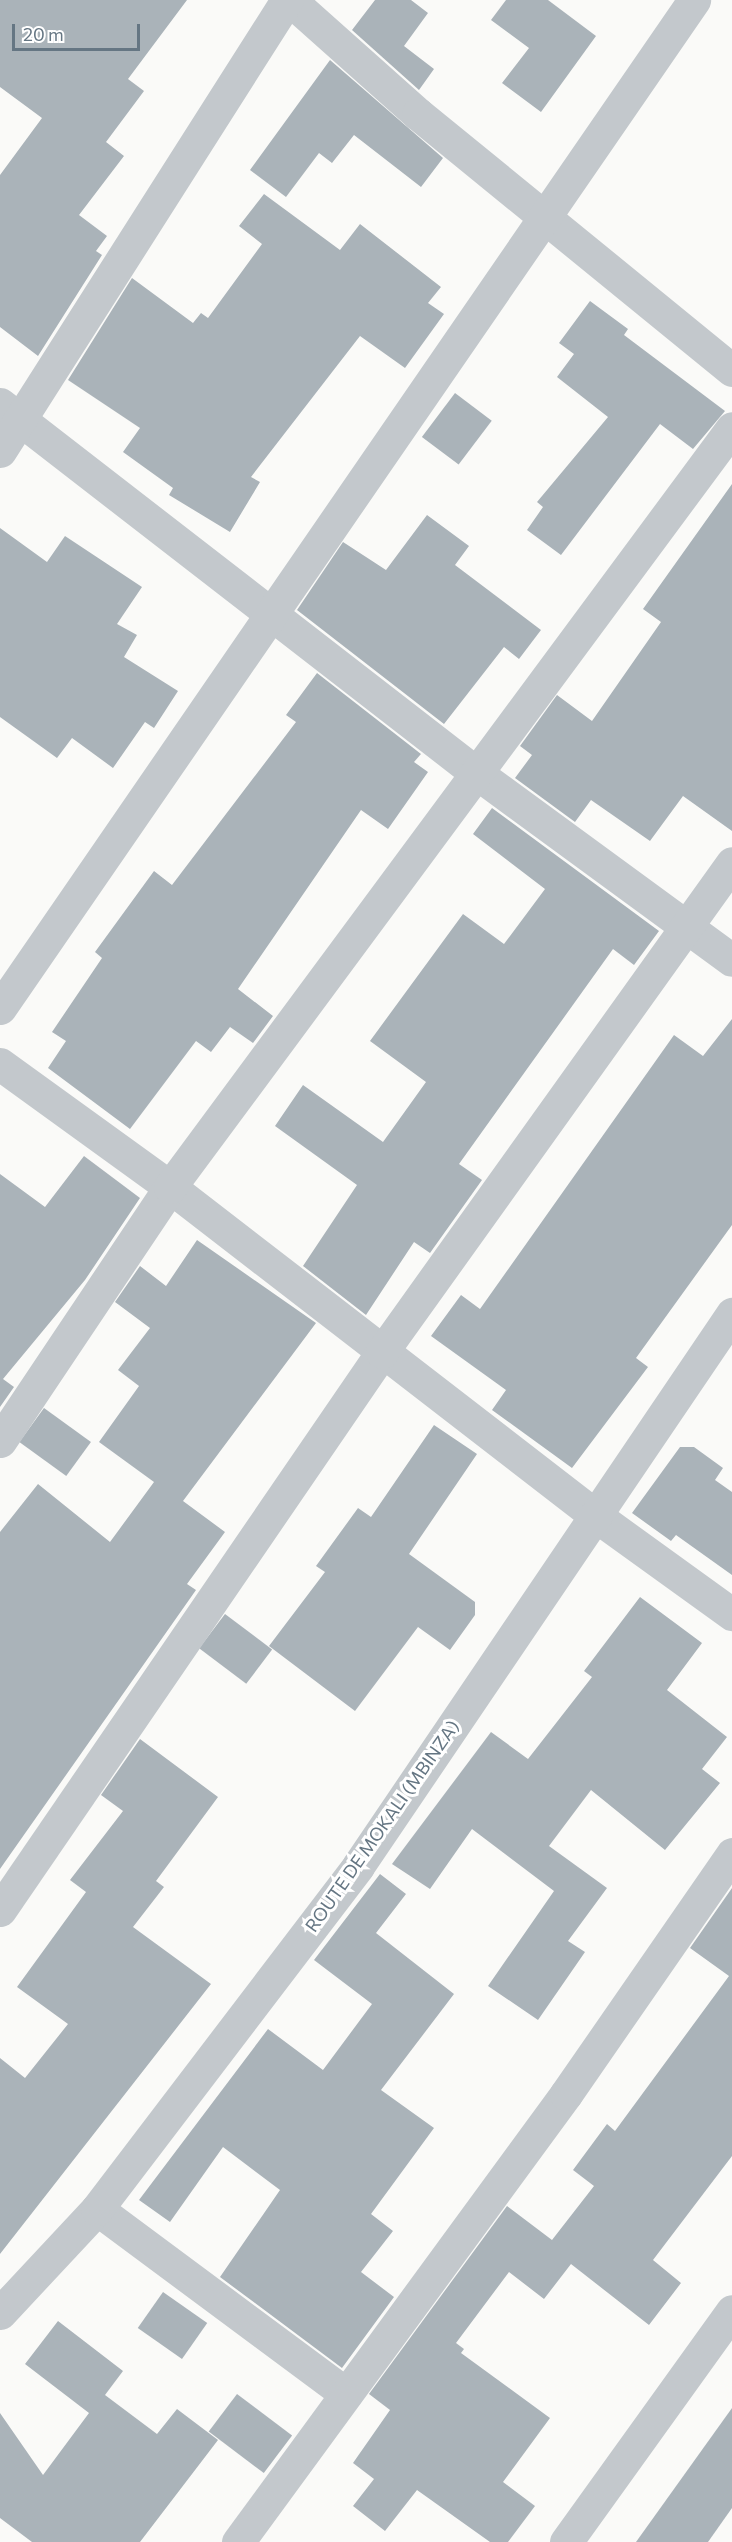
<!DOCTYPE html>
<style>
body{margin:0}
#map{position:relative;width:732px;height:2542px;overflow:hidden;background:#fafaf8;font-family:Commissioner,sans-serif}
div>[style]{position:absolute}
[style*='--x']{left:calc(var(--x)*1px);top:calc(var(--y)*1px);width:calc(var(--w)*1px);rotate:calc(var(--a)*1deg)}
.building>*{inset:0;background:#aab3b9;transform-origin:0 0}
.minor>*{height:33px;margin:-16.5px;padding:0 16.5px;transform-origin:16.5px;border-radius:16.5px;background:#c3c8cc}
.tertiary>*{height:33px;margin:-16.5px;padding:0 16.5px;transform-origin:16.5px;border-radius:16.5px;background:#c3c8cc}
span{translate:-50% -50%;white-space:nowrap;text-align:center;line-height:1.15;-webkit-text-stroke:6px #fff;paint-order:stroke}
.street-label{font-size:18px;color:#657683}
.scale{position:absolute;left:12px;top:24px;width:128px;height:27px;box-sizing:border-box;border:3px solid #657683;border-top:0;padding-left:8px;font-size:18px;line-height:21px;white-space:nowrap;color:#657683;-webkit-text-stroke:4px #fff;paint-order:stroke}
</style>
<div id="map">
<div class="building">
<div style="clip-path:polygon(0 0,187px 0,128px 79px,144px 91px,106px 142px,124px 156px,79px 215px,107px 236px,96px 251px,102px 255px,38px 356px,0 327px,0 175px,42px 118px,0 87px)"></div>
<div style="clip-path:polygon(375px 0,411px 0,428px 13px,404px 46px,434px 69px,419px 90px,352px 30px)"></div>
<div style="clip-path:polygon(506px 0,548px 0,596px 36px,541px 112px,502px 83px,529px 48px,491px 20px)"></div>
<div style="clip-path:polygon(330px 60px,443px 158px,421px 187px,354px 135px,332px 163px,319px 153px,286px 197px,250px 170px)"></div>
<div style="clip-path:polygon(264px 194px,340px 250px,360px 224px,441px 287px,428px 303px,444px 314px,405px 368px,360px 336px,251px 477px,260px 482px,230px 532px,169px 495px,173px 488px,123px 452px,140px 428px,68px 380px,132px 278px,193px 323px,201px 313px,208px 318px,262px 244px,239px 226px)"></div>
<div style="clip-path:polygon(590px 301px,628px 329px,624px 335px,725px 411px,693px 449px,660px 424px,561px 555px,527px 530px,543px 507px,537px 502px,608px 417px,557px 377px,574px 354px,559px 343px)"></div>
<div style="left:455px;top:393px;width:46px;height:55px;rotate:37deg"></div>
<div style="clip-path:polygon(732px 484px,732px 831px,683px 796px,650px 841px,591px 800px,575px 822px,515px 778px,532px 755px,520px 746px,557px 695px,592px 721px,661px 622px,643px 609px)"></div>
<div style="clip-path:polygon(427px 515px,469px 546px,455px 565px,541px 630px,519px 659px,504px 647px,444px 724px,297px 610px,343px 542px,386px 570px)"></div>
<div style="clip-path:polygon(0 528px,47px 562px,65px 536px,142px 587px,117px 624px,137px 635px,124px 657px,178px 691px,154px 728px,145px 722px,113px 768px,72px 738px,57px 758px,0 717px)"></div>
<div style="clip-path:polygon(317px 673px,421px 754px,414px 762px,428px 772px,388px 829px,361px 810px,238px 989px,273px 1016px,253px 1043px,230px 1027px,211px 1052px,196px 1041px,130px 1129px,48px 1068px,66px 1041px,52px 1032px,102px 958px,95px 952px,154px 871px,172px 885px,296px 722px,286px 715px)"></div>
<div style="clip-path:polygon(492px 808px,659px 931px,634px 965px,613px 949px,459px 1164px,482px 1180px,430px 1253px,414px 1242px,366px 1315px,303px 1266px,357px 1185px,275px 1126px,303px 1085px,383px 1142px,426px 1082px,370px 1041px,463px 914px,504px 944px,545px 889px,473px 834px)"></div>
<div style="clip-path:polygon(732px 1019px,732px 1225px,636px 1358px,648px 1367px,572px 1468px,492px 1410px,506px 1390px,431px 1336px,461px 1295px,480px 1309px,674px 1035px,703px 1056px)"></div>
<div style="clip-path:polygon(84px 1156px,140px 1198px,85px 1280px,3px 1379px,14px 1387px,0 1407px,0 1174px,45px 1207px)"></div>
<div style="clip-path:polygon(197px 1240px,316px 1323px,183px 1501px,225px 1532px,187px 1584px,196px 1590px,0 1869px,0 1532px,38px 1484px,110px 1542px,154px 1482px,99px 1442px,139px 1386px,118px 1370px,150px 1328px,115px 1302px,140px 1266px,166px 1286px)"></div>
<div style="left:44px;top:1408px;width:58px;height:42px;rotate:36deg"></div>
<div style="clip-path:polygon(434px 1425px,477px 1454px,409px 1554px,475px 1602px,475px 1615px,450px 1650px,418px 1627px,355px 1711px,269px 1646px,325px 1572px,316px 1566px,358px 1508px,371px 1517px)"></div>
<div style="clip-path:polygon(680px 1447px,694px 1447px,723px 1468px,715px 1480px,732px 1492px,732px 1575px,676px 1535px,671px 1541px,632px 1513px)"></div>
<div style="clip-path:polygon(640px 1597px,702px 1643px,667px 1690px,727px 1737px,702px 1769px,720px 1783px,665px 1850px,591px 1790px,549px 1846px,607px 1888px,568px 1941px,585px 1952px,538px 2020px,488px 1986px,554px 1891px,472px 1829px,430px 1889px,392px 1864px,491px 1732px,528px 1759px,592px 1677px,584px 1671px)"></div>
<div style="left:225px;top:1614px;width:59px;height:43px;rotate:37deg"></div>
<div style="clip-path:polygon(140px 1739px,218px 1797px,156px 1881px,164px 1887px,133px 1927px,211px 1984px,0 2254px,0 2058px,25px 2078px,68px 2024px,17px 1987px,86px 1892px,70px 1880px,123px 1811px,101px 1795px)"></div>
<div style="clip-path:polygon(380px 1874px,406px 1894px,376px 1933px,454px 1994px,381px 2090px,434px 2128px,371px 2214px,393px 2231px,361px 2272px,394px 2297px,342px 2368px,220px 2277px,280px 2190px,223px 2147px,170px 2222px,139px 2200px,268px 2029px,323px 2070px,372px 2004px,314px 1960px)"></div>
<div style="clip-path:polygon(732px 1888px,732px 2156px,653px 2260px,681px 2283px,649px 2325px,571px 2264px,544px 2299px,509px 2272px,456px 2343px,464px 2349px,461px 2353px,550px 2418px,503px 2482px,535px 2506px,508px 2542px,490px 2542px,417px 2490px,385px 2531px,353px 2506px,374px 2479px,353px 2463px,390px 2410px,369px 2394px,507px 2206px,552px 2240px,594px 2186px,573px 2170px,607px 2124px,615px 2131px,729px 1976px,690px 1948px)"></div>
<div style="left:163px;top:2292px;width:54px;height:44px;rotate:35deg"></div>
<div style="clip-path:polygon(58px 2321px,123px 2371px,105px 2395px,157px 2434px,177px 2409px,218px 2440px,140px 2542px,32px 2542px,0 2518px,0 2413px,43px 2475px,89px 2413px,25px 2364px)"></div>
<div style="left:237px;top:2394px;width:69px;height:47px;rotate:37deg"></div>
<div style="clip-path:polygon(732px 2408px,732px 2508px,708px 2542px,636px 2542px)"></div>
</div>
<div class="minor">
<div style="--x:290;--y:0;--w:171;--a:41.7"></div>
<div style="--x:418;--y:114;--w:405;--a:39.2"></div>
<div style="--x:0;--y:404;--w:601;--a:37.77"></div>
<div style="--x:475;--y:772;--w:318;--a:36.2"></div>
<div style="--x:0;--y:451;--w:535;--a:-57.53"></div>
<div style="--x:0;--y:1008;--w:1224;--a:-55.45"></div>
<div style="--x:0;--y:1064;--w:210;--a:35.9"></div>
<div style="--x:170;--y:1187;--w:538;--a:37.68"></div>
<div style="--x:596;--y:1516;--w:168;--a:35.8"></div>
<div style="--x:0;--y:1441;--w:306;--a:-56.2"></div>
<div style="--x:170;--y:1187;--w:944;--a:-53.48"></div>
<div style="--x:0;--y:1910;--w:676;--a:-55.6"></div>
<div style="--x:382;--y:1352;--w:601;--a:-54.41"></div>
<div style="--x:97;--y:2209;--w:310;--a:36.6"></div>
<div style="--x:238;--y:2542;--w:555;--a:-53.79"></div>
<div style="--x:566;--y:2094;--w:292;--a:-55.3"></div>
<div style="--x:566;--y:2542;--w:284;--a:-54.3"></div>
</div>
<div class="tertiary">
<div style="--x:0;--y:2313;--w:142;--a:-47"></div>
<div style="--x:97;--y:2209;--w:431;--a:-52.7"></div>
<div style="--x:358;--y:1866;--w:667;--a:-55.88"></div>
</div>
<div class="street-label">
<span style="left:382px;top:1826px;rotate:-55deg">ROUTE DE MOKALI (MBINZA)</span>
</div>
<div class="scale">20 m</div>
</div>
